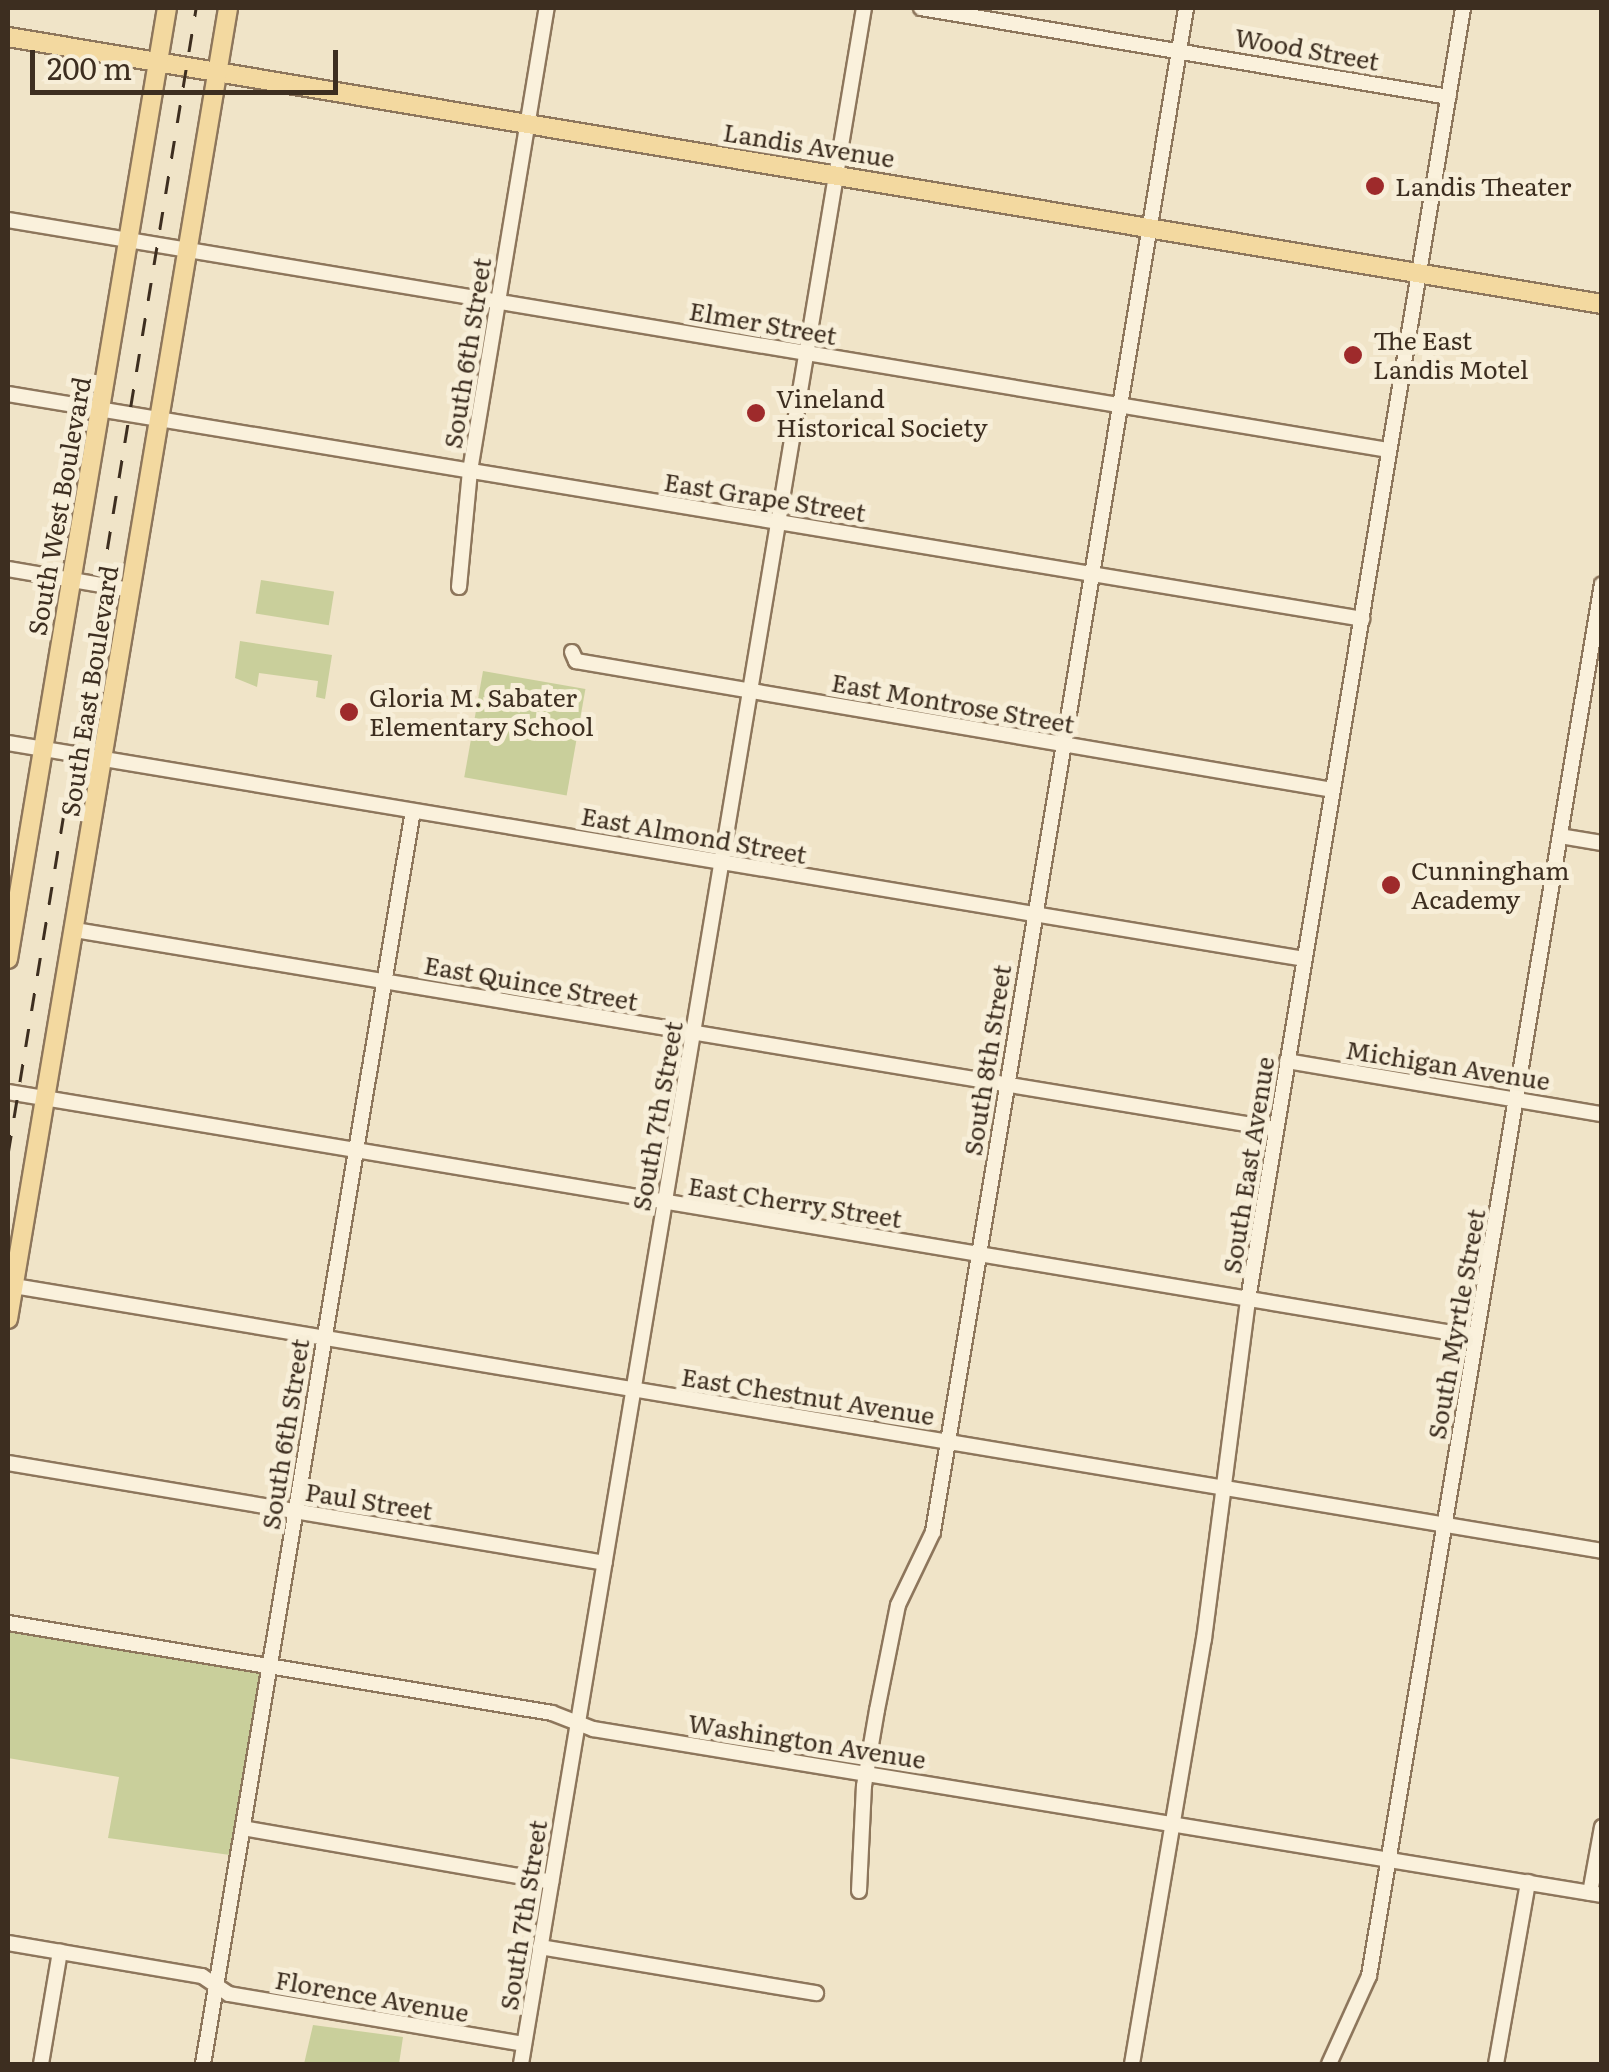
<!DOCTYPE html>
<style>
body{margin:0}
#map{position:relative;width:1609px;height:2072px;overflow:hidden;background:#f0e4c8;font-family:Literata,serif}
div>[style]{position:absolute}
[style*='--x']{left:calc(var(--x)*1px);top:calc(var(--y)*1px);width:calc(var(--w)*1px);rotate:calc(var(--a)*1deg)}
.green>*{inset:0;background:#c9cf9b;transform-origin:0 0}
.roads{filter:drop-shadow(2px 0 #8d765c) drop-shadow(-2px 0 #8d765c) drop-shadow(0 2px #8d765c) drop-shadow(0 -2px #8d765c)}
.minor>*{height:14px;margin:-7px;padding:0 7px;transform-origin:7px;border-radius:7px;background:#faf1dc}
.major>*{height:18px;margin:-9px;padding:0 9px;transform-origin:9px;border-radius:9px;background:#f3d9a0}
.rail>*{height:2.5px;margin-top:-1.25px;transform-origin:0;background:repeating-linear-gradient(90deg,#3d2e20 0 18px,transparent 0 36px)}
.dots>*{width:28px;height:28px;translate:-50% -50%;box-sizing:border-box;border:5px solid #f7eed8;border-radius:50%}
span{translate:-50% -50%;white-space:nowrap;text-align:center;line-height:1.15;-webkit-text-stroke:10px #f7eed8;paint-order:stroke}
.street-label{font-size:25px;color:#3d2e20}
.poi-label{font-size:25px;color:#3d2e20}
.left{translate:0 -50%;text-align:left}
.frame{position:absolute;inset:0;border:10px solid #3d2e20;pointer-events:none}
.scale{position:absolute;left:30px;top:50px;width:308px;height:45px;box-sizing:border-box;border:5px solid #3d2e20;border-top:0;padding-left:12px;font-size:30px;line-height:35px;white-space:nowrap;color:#3d2e20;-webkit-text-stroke:8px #f7eed8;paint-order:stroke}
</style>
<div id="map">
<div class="green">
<div style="left:261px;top:580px;width:74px;height:34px;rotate:9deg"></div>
<div style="clip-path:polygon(240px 641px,332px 655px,325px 699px,316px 697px,318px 681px,259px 673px,257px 687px,235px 678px)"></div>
<div style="left:483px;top:671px;width:104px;height:108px;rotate:10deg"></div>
<div style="clip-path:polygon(8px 1631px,260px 1671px,230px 1855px,108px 1838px,119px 1777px,8px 1758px)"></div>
<div style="clip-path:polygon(313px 2025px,403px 2037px,399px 2064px,304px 2064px)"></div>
</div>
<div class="roads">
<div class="minor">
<div style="--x:921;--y:8;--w:535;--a:9.57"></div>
<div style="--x:8;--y:220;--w:1400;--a:9.46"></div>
<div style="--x:8;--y:394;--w:1373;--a:9.43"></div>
<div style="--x:8;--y:569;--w:125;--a:9.7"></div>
<div style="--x:459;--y:587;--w:117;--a:-84.6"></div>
<div style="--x:470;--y:471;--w:469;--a:-80.6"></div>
<div style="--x:572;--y:652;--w:10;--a:66"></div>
<div style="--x:576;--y:661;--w:767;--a:9.68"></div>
<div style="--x:8;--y:743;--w:1314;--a:9.46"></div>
<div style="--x:1560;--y:836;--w:43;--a:9.5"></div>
<div style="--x:75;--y:930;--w:1217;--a:9.41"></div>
<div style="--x:1287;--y:1061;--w:319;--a:9.6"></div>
<div style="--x:8;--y:1092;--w:1488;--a:9.47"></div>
<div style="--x:8;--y:1285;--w:1616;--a:9.47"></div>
<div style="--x:8;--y:1463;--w:605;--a:9.51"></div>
<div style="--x:8;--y:1623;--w:551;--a:9.39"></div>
<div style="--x:552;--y:1713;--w:44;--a:21.3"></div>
<div style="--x:593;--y:1729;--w:1023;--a:9.34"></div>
<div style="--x:243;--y:1828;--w:313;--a:9.9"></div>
<div style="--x:859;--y:1891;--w:105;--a:-87.3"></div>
<div style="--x:864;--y:1786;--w:77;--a:-80.3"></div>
<div style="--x:877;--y:1710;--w:107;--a:-78.7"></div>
<div style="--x:898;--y:1605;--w:81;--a:-64.4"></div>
<div style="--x:933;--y:1532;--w:1545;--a:-80.57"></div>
<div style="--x:1590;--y:1893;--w:67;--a:-79.7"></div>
<div style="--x:8;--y:1943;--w:197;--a:9.7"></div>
<div style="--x:202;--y:1976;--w:32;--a:34"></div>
<div style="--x:229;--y:1994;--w:299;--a:9.6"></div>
<div style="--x:540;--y:1947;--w:280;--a:9.5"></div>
<div style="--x:41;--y:2064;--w:114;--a:-80.4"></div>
<div style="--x:203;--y:2064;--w:1270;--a:-80.49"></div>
<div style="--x:521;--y:2064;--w:2084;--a:-80.53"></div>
<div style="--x:1132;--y:2064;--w:431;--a:-80.4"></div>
<div style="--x:1204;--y:1639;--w:342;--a:-82.6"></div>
<div style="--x:1248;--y:1300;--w:1310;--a:-80.55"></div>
<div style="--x:1329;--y:2064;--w:97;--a:-65.6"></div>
<div style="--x:1369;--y:1976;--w:1411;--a:-80.5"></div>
<div style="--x:1496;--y:2064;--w:185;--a:-80"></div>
</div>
<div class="major">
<div style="--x:8;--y:37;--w:1616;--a:9.51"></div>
<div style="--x:8;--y:959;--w:964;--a:-80.51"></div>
<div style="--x:8;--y:1319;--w:1329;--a:-80.47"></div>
</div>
</div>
<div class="rail">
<div style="--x:8;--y:1153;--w:1160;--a:-80.68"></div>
</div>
<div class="dots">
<div style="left:1375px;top:186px;background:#9e2a2b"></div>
<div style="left:1353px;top:355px;background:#9e2a2b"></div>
<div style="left:756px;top:413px;background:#9e2a2b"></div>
<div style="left:349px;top:712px;background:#9e2a2b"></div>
<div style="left:1391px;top:885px;background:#9e2a2b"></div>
</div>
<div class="street-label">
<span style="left:1307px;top:49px;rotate:10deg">Wood Street</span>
<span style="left:809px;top:145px;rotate:9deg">Landis Avenue</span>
<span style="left:763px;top:323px;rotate:10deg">Elmer Street</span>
<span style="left:467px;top:353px;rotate:-81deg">South 6th Street</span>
<span style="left:765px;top:497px;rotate:9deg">East Grape Street</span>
<span style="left:59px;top:506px;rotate:-80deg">South West Boulevard</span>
<span style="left:89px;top:691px;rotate:-81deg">South East Boulevard</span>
<span style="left:953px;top:703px;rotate:10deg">East Montrose Street</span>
<span style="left:694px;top:835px;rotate:10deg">East Almond Street</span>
<span style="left:531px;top:983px;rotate:10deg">East Quince Street</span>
<span style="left:987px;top:1060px;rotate:-81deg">South 8th Street</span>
<span style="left:1448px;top:1065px;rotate:9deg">Michigan Avenue</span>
<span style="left:657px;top:1116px;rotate:-80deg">South 7th Street</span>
<span style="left:1248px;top:1165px;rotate:-81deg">South East Avenue</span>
<span style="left:795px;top:1202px;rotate:9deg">East Cherry Street</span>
<span style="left:1456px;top:1324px;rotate:-80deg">South Myrtle Street</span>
<span style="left:808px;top:1396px;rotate:9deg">East Chestnut Avenue</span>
<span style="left:285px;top:1434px;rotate:-81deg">South 6th Street</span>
<span style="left:369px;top:1501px;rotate:9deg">Paul Street</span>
<span style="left:807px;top:1741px;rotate:9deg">Washington Avenue</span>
<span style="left:523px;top:1915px;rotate:-81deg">South 7th Street</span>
<span style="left:372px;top:1996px;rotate:10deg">Florence Avenue</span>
</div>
<div class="poi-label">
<span class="left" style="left:1395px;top:186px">Landis Theater</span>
<span class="left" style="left:1373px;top:355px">The East<br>Landis Motel</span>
<span class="left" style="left:776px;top:413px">Vineland<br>Historical Society</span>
<span class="left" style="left:369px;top:712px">Gloria M. Sabater<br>Elementary School</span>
<span class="left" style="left:1411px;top:885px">Cunningham<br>Academy</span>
</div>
<div class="frame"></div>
<div class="scale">200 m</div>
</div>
